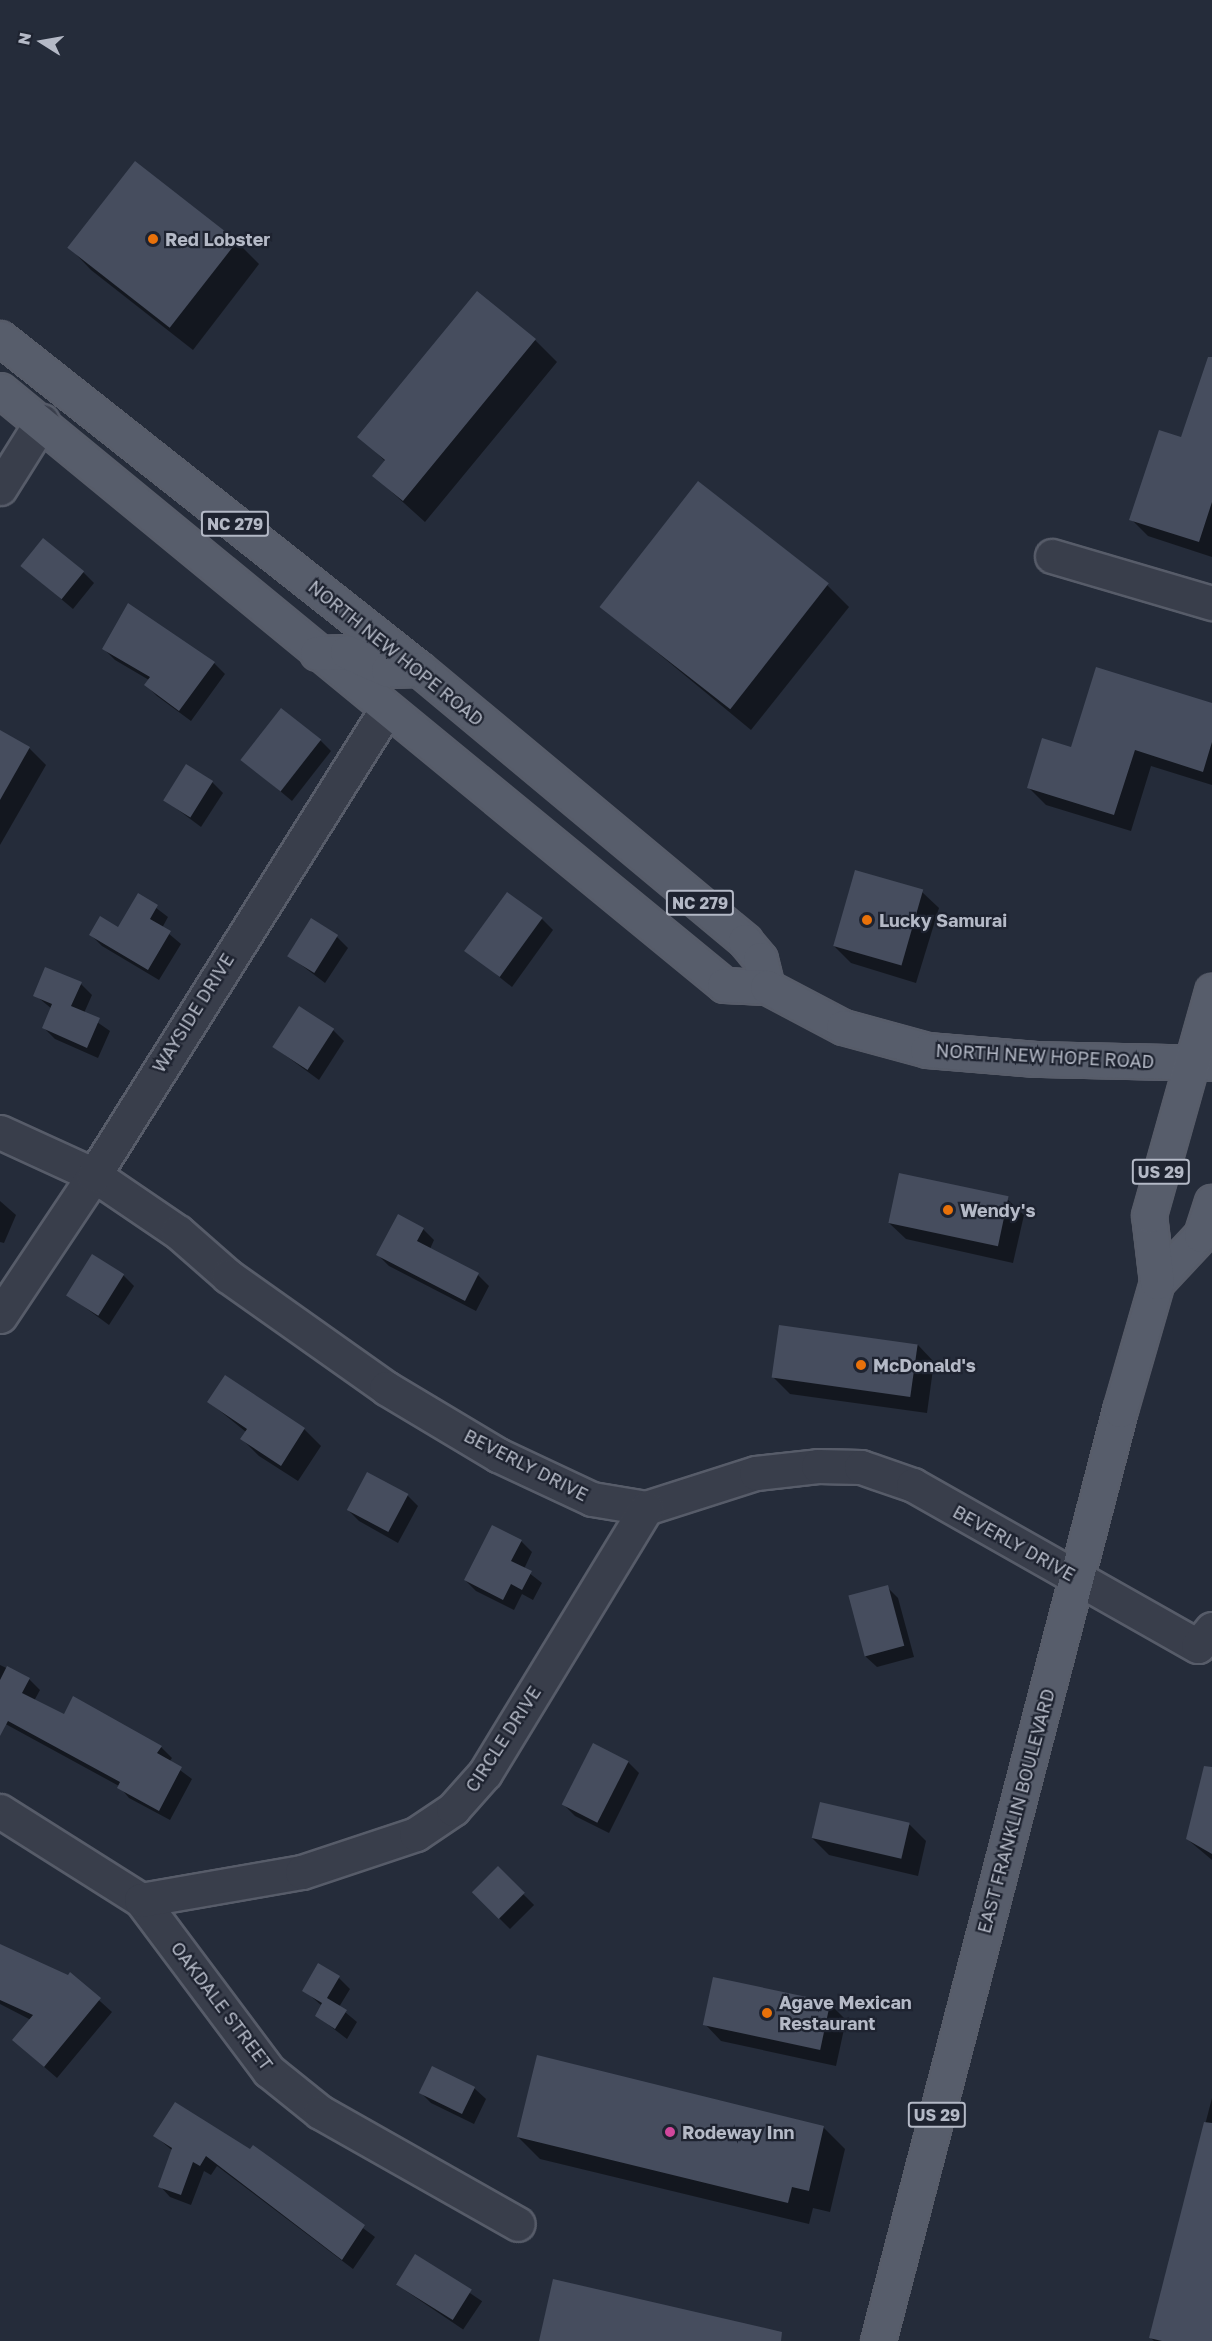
<!DOCTYPE html>
<style>
body{margin:0}
#map{position:relative;width:1212px;height:2341px;overflow:hidden;background:#252c3a;font-family:"Golos Text",sans-serif}
div>[style]{position:absolute}
[style*='--x']{left:calc(var(--x)*1px);top:calc(var(--y)*1px);width:calc(var(--w)*1px);rotate:calc(var(--a)*1deg)}
.shadow>*{inset:0;background:#0007;transform-origin:0 0}
.building>*{inset:0;background:#464d5e;transform-origin:0 0}
.roads{filter:drop-shadow(2px 0 #575c69) drop-shadow(-2px 0 #575c69) drop-shadow(0 2px #575c69) drop-shadow(0 -2px #575c69)}
.minor>*{height:33px;margin:-16.5px;padding:0 16.5px;transform-origin:16.5px;border-radius:16.5px;background:#393e4b}
.major>*{height:33px;margin:-16.5px;padding:0 16.5px;transform-origin:16.5px;border-radius:16.5px;background:#575d6b}
.dots>*{width:16px;height:16px;translate:-50% -50%;box-sizing:border-box;border:3px solid #1e2330;border-radius:50%}
span{translate:-50% -50%;white-space:nowrap;text-align:center;line-height:1.15;-webkit-text-stroke:4.5px #1e2330;paint-order:stroke}
.shield-label span{padding:2px 4px;background:#1e2330;border:2px solid;border-radius:4px;-webkit-text-stroke-width:0}
.shield-label{font-size:16px;color:#b4b9c6;font-weight:700}
.poi-label{font-size:18px;color:#b4b9c6;font-weight:700}
.left{translate:0 -50%;text-align:left}
.street-label{font-size:18px;color:#b4b9c6}
.north{position:absolute;left:12px;top:12px;width:60px;height:60px;-webkit-text-stroke:4px #1e2330;paint-order:stroke;rotate:281deg;font-size:16px;font-weight:700;line-height:24px;text-align:center;color:#b4b9c6}
.north::after{content:'';display:block;margin:auto;width:21px;height:27px;background:#b4b9c6;clip-path:polygon(50% 0,100% 100%,50% 72%,0 100%)}
</style>
<div id="map">
<div class="shadow">
<div style="clip-path:polygon(135px 163px,237px 242px,259px 264px,193px 350px,91px 270px,70px 248px)"></div>
<div style="clip-path:polygon(535px 340px,557px 362px,425px 522px,374px 476px,386px 462px,359px 436px)"></div>
<div style="clip-path:polygon(1212px 363px,1212px 557px,1148px 536px,1131px 519px,1182px 439px)"></div>
<div style="clip-path:polygon(22px 566px,83px 572px,94px 583px,73px 609px)"></div>
<div style="clip-path:polygon(827px 585px,849px 607px,751px 730px,601px 606px)"></div>
<div style="clip-path:polygon(104px 649px,214px 663px,225px 674px,191px 721px,157px 696px,146px 685px,149px 680px,115px 660px)"></div>
<div style="clip-path:polygon(1212px 705px,1212px 785px,1151px 766px,1131px 831px,1046px 805px,1029px 788px,1072px 749px)"></div>
<div style="clip-path:polygon(0 731px,29px 748px,46px 765px,0 845px)"></div>
<div style="clip-path:polygon(320px 740px,331px 751px,292px 801px,243px 760px)"></div>
<div style="clip-path:polygon(212px 782px,223px 793px,201px 827px,165px 800px)"></div>
<div style="clip-path:polygon(922px 892px,939px 908px,916px 983px,851px 963px,834px 946px)"></div>
<div style="clip-path:polygon(139px 895px,168px 917px,162px 928px,181px 944px,159px 980px,102px 946px,91px 935px,119px 929px)"></div>
<div style="clip-path:polygon(542px 919px,553px 930px,512px 987px,467px 951px)"></div>
<div style="clip-path:polygon(337px 937px,348px 948px,325px 983px,288px 955px)"></div>
<div style="clip-path:polygon(81px 984px,92px 995px,84px 1013px,110px 1031px,98px 1058px,55px 1039px,44px 1028px,52px 1009px,35px 995px)"></div>
<div style="clip-path:polygon(333px 1030px,344px 1041px,319px 1080px,274px 1047px)"></div>
<div style="clip-path:polygon(1007px 1199px,1024px 1215px,1013px 1263px,906px 1239px,889px 1223px)"></div>
<div style="clip-path:polygon(0 1201px,16px 1215px,4px 1243px,0 1242px)"></div>
<div style="clip-path:polygon(423px 1229px,434px 1240px,430px 1249px,478px 1275px,489px 1286px,476px 1311px,389px 1266px,378px 1255px)"></div>
<div style="clip-path:polygon(123px 1275px,134px 1286px,109px 1325px,68px 1295px)"></div>
<div style="clip-path:polygon(918px 1345px,934px 1362px,927px 1413px,790px 1394px,774px 1378px)"></div>
<div style="clip-path:polygon(225px 1377px,304px 1429px,321px 1446px,298px 1481px,259px 1456px,242px 1439px,246px 1432px,209px 1402px)"></div>
<div style="clip-path:polygon(407px 1495px,418px 1506px,398px 1543px,359px 1521px,348px 1510px)"></div>
<div style="clip-path:polygon(521px 1541px,532px 1552px,524px 1569px,542px 1583px,533px 1600px,522px 1594px,514px 1610px,476px 1591px,465px 1580px)"></div>
<div style="clip-path:polygon(887px 1587px,898px 1598px,914px 1657px,877px 1667px,865px 1656px)"></div>
<div style="clip-path:polygon(0 1665px,29px 1679px,40px 1690px,34px 1701px,65px 1716px,161px 1747px,172px 1758px,169px 1762px,192px 1779px,170px 1820px,129px 1798px,119px 1786px,0 1721px)"></div>
<div style="clip-path:polygon(628px 1762px,639px 1773px,609px 1833px,575px 1816px,564px 1805px)"></div>
<div style="clip-path:polygon(1212px 1771px,1212px 1860px,1187px 1839px)"></div>
<div style="clip-path:polygon(910px 1825px,926px 1841px,918px 1876px,829px 1855px,812px 1838px)"></div>
<div style="left:498px;top:1869px;width:51px;height:34px;rotate:45deg"></div>
<div style="clip-path:polygon(0 1946px,68px 1977px,70px 1974px,112px 2012px,57px 2078px,27px 2052px,31px 2020px,0 2004px)"></div>
<div style="clip-path:polygon(339px 1978px,350px 1989px,339px 2007px,357px 2022px,347px 2039px,317px 2016px,322px 2006px,304px 1990px)"></div>
<div style="clip-path:polygon(829px 2003px,846px 2020px,836px 2066px,721px 2041px,705px 2024px)"></div>
<div style="clip-path:polygon(474px 2088px,486px 2099px,474px 2124px,431px 2103px,420px 2092px)"></div>
<div style="clip-path:polygon(1212px 2098px,1212px 2341px,1154px 2341px,1150px 2337px)"></div>
<div style="clip-path:polygon(823px 2127px,845px 2149px,830px 2212px,813px 2208px,809px 2224px,540px 2159px,518px 2137px)"></div>
<div style="clip-path:polygon(155px 2136px,250px 2151px,254px 2147px,375px 2237px,353px 2269px,217px 2166px,211px 2175px,204px 2171px,191px 2205px,170px 2197px,160px 2186px,173px 2151px)"></div>
<div style="left:415px;top:2256px;width:81px;height:34px;rotate:34deg"></div>
</div>
<div class="building">
<div style="left:135px;top:161px;width:130px;height:110px;rotate:38deg"></div>
<div style="clip-path:polygon(477px 291px,536px 339px,403px 501px,372px 476px,385px 460px,357px 437px)"></div>
<div style="clip-path:polygon(1208px 357px,1212px 357px,1212px 502px,1199px 542px,1129px 520px,1159px 430px,1181px 437px)"></div>
<div style="left:698px;top:481px;width:166px;height:160px;rotate:38deg"></div>
<div style="left:43px;top:538px;width:53px;height:36px;rotate:39deg"></div>
<div style="clip-path:polygon(128px 603px,215px 662px,179px 711px,144px 685px,150px 677px,102px 649px)"></div>
<div style="clip-path:polygon(1096px 667px,1212px 703px,1212px 742px,1203px 772px,1135px 750px,1114px 815px,1027px 788px,1042px 738px,1071px 747px)"></div>
<div style="left:281px;top:708px;width:51px;height:66px;rotate:38deg"></div>
<div style="clip-path:polygon(0 730px,30px 747px,0 800px)"></div>
<div style="left:186px;top:764px;width:32px;height:43px;rotate:32deg"></div>
<div style="left:855px;top:870px;width:71px;height:79px;rotate:16deg"></div>
<div style="left:507px;top:892px;width:44px;height:73px;rotate:36deg"></div>
<div style="clip-path:polygon(138px 893px,158px 905px,150px 919px,171px 931px,148px 970px,89px 935px,100px 916px,118px 927px)"></div>
<div style="left:311px;top:918px;width:32px;height:45px;rotate:32deg"></div>
<div style="clip-path:polygon(45px 967px,82px 982px,71px 1006px,100px 1018px,87px 1048px,42px 1028px,52px 1004px,33px 996px)"></div>
<div style="left:299px;top:1006px;width:42px;height:49px;rotate:33deg"></div>
<div style="left:899px;top:1173px;width:112px;height:51px;rotate:12deg"></div>
<div style="clip-path:polygon(398px 1214px,424px 1228px,417px 1241px,479px 1273px,465px 1301px,376px 1255px)"></div>
<div style="left:92px;top:1254px;width:38px;height:49px;rotate:32deg"></div>
<div style="left:779px;top:1325px;width:140px;height:53px;rotate:8deg"></div>
<div style="clip-path:polygon(225px 1375px,305px 1428px,281px 1466px,240px 1439px,247px 1429px,207px 1402px)"></div>
<div style="left:367px;top:1472px;width:47px;height:43px;rotate:28deg"></div>
<div style="clip-path:polygon(492px 1525px,522px 1540px,511px 1561px,532px 1571px,522px 1590px,511px 1584px,503px 1600px,464px 1580px)"></div>
<div style="left:888px;top:1585px;width:63px;height:41px;rotate:75deg"></div>
<div style="clip-path:polygon(7px 1666px,30px 1678px,22px 1693px,64px 1714px,73px 1696px,162px 1746px,157px 1753px,182px 1767px,159px 1811px,117px 1788px,120px 1782px,8px 1721px,0 1736px,0 1680px)"></div>
<div style="left:593px;top:1743px;width:40px;height:69px;rotate:27deg"></div>
<div style="clip-path:polygon(1204px 1766px,1212px 1767px,1212px 1854px,1186px 1839px)"></div>
<div style="left:820px;top:1802px;width:92px;height:37px;rotate:13deg"></div>
<div style="left:498px;top:1866px;width:38px;height:37px;rotate:45deg"></div>
<div style="clip-path:polygon(0 1944px,68px 1975px,70px 1972px,101px 1998px,44px 2067px,12px 2040px,33px 2015px,0 2000px)"></div>
<div style="clip-path:polygon(318px 1963px,340px 1976px,327px 1998px,347px 2010px,335px 2029px,315px 2016px,322px 2003px,302px 1991px)"></div>
<div style="left:713px;top:1977px;width:120px;height:49px;rotate:12deg"></div>
<div style="clip-path:polygon(537px 2055px,824px 2126px,809px 2191px,792px 2187px,788px 2203px,517px 2137px)"></div>
<div style="left:432px;top:2066px;width:48px;height:30px;rotate:26deg"></div>
<div style="clip-path:polygon(175px 2102px,250px 2149px,253px 2145px,365px 2225px,342px 2260px,206px 2156px,200px 2166px,193px 2162px,181px 2195px,158px 2187px,172px 2148px,153px 2136px)"></div>
<div style="clip-path:polygon(1204px 2122px,1212px 2123px,1212px 2341px,1162px 2341px,1149px 2338px)"></div>
<div style="left:415px;top:2254px;width:67px;height:36px;rotate:32deg"></div>
<div style="clip-path:polygon(553px 2279px,782px 2332px,781px 2341px,539px 2341px)"></div>
</div>
<div class="roads">
<div class="minor">
<div style="--x:0;--y:488;--w:79;--a:-57.9"></div>
<div style="--x:1052;--y:556;--w:167;--a:16.4"></div>
<div style="--x:0;--y:1132;--w:103;--a:24.6"></div>
<div style="--x:94;--y:1175;--w:102;--a:34.2"></div>
<div style="--x:178;--y:1232;--w:67;--a:41.3"></div>
<div style="--x:228;--y:1276;--w:194;--a:35.3"></div>
<div style="--x:386;--y:1388;--w:131;--a:30.9"></div>
<div style="--x:498;--y:1455;--w:104;--a:25.1"></div>
<div style="--x:592;--y:1499;--w:55;--a:9.5"></div>
<div style="--x:646;--y:1508;--w:115;--a:-17.7"></div>
<div style="--x:756;--y:1473;--w:62;--a:-6.4"></div>
<div style="--x:818;--y:1466;--w:43;--a:1.3"></div>
<div style="--x:861;--y:1467;--w:55;--a:19.1"></div>
<div style="--x:913;--y:1485;--w:327;--a:29.5"></div>
<div style="--x:1198;--y:1646;--w:22;--a:-51"></div>
<div style="--x:0;--y:1316;--w:169;--a:-56.3"></div>
<div style="--x:94;--y:1175;--w:549;--a:-57.87"></div>
<div style="--x:0;--y:1811;--w:167;--a:32.3"></div>
<div style="--x:141;--y:1900;--w:214;--a:53.2"></div>
<div style="--x:269;--y:2071;--w:65;--a:38.8"></div>
<div style="--x:320;--y:2112;--w:227;--a:29.5"></div>
<div style="--x:141;--y:1900;--w:163;--a:-9.9"></div>
<div style="--x:302;--y:1872;--w:120;--a:-18.4"></div>
<div style="--x:416;--y:1834;--w:45;--a:-34"></div>
<div style="--x:453;--y:1809;--w:48;--a:-48.4"></div>
<div style="--x:485;--y:1773;--w:310;--a:-58.7"></div>
</div>
<div class="major">
<div style="--x:0;--y:338;--w:534;--a:38.31"></div>
<div style="--x:419;--y:669;--w:425;--a:39.8"></div>
<div style="--x:745;--y:941;--w:23;--a:50"></div>
<div style="--x:760;--y:959;--w:29;--a:76"></div>
<div style="--x:0;--y:390;--w:937;--a:39.41"></div>
<div style="--x:724;--y:985;--w:43;--a:2.7"></div>
<div style="--x:767;--y:987;--w:86;--a:27.8"></div>
<div style="--x:843;--y:1027;--w:87;--a:15.3"></div>
<div style="--x:927;--y:1050;--w:109;--a:4.7"></div>
<div style="--x:1036;--y:1059;--w:176;--a:1.3"></div>
<div style="--x:317;--y:653;--w:30;--a:-2"></div>
<div style="--x:347;--y:652;--w:45;--a:23.7"></div>
<div style="--x:388;--y:670;--w:31;--a:-2"></div>
<div style="--x:1157;--y:1282;--w:64;--a:-46.9"></div>
<div style="--x:1201;--y:1235;--w:35;--a:-72"></div>
<div style="--x:878;--y:2341;--w:962;--a:-75.43"></div>
<div style="--x:1120;--y:1410;--w:133;--a:-73.9"></div>
<div style="--x:1157;--y:1282;--w:67;--a:-96.8"></div>
<div style="--x:1149;--y:1215;--w:233;--a:-74.3"></div>
</div>
</div>
<div class="dots">
<div style="left:153px;top:239px;background:#e8710a"></div>
<div style="left:867px;top:920px;background:#e8710a"></div>
<div style="left:948px;top:1210px;background:#e8710a"></div>
<div style="left:861px;top:1365px;background:#e8710a"></div>
<div style="left:767px;top:2013px;background:#e8710a"></div>
<div style="left:670px;top:2132px;background:#d1479c"></div>
</div>
<div class="shield-label">
<span style="left:235px;top:524px">NC 279</span>
<span style="left:700px;top:903px">NC 279</span>
<span style="left:1161px;top:1172px">US 29</span>
<span style="left:937px;top:2115px">US 29</span>
</div>
<div class="poi-label">
<span class="left" style="left:165px;top:239px">Red Lobster</span>
<span class="left" style="left:879px;top:920px">Lucky Samurai</span>
<span class="left" style="left:960px;top:1210px">Wendy's</span>
<span class="left" style="left:873px;top:1365px">McDonald's</span>
<span class="left" style="left:779px;top:2013px">Agave Mexican<br>Restaurant</span>
<span class="left" style="left:682px;top:2132px">Rodeway Inn</span>
</div>
<div class="street-label">
<span style="left:396px;top:653px;rotate:39deg">NORTH NEW HOPE ROAD</span>
<span style="left:193px;top:1013px;rotate:-58deg">WAYSIDE DRIVE</span>
<span style="left:1045px;top:1056px;rotate:3deg">NORTH NEW HOPE ROAD</span>
<span style="left:526px;top:1465px;rotate:27deg">BEVERLY DRIVE</span>
<span style="left:1014px;top:1543px;rotate:29deg">BEVERLY DRIVE</span>
<span style="left:503px;top:1739px;rotate:-57deg">CIRCLE DRIVE</span>
<span style="left:1016px;top:1811px;rotate:-75deg">EAST FRANKLIN BOULEVARD</span>
<span style="left:222px;top:2006px;rotate:53deg">OAKDALE STREET</span>
</div>
<div class="north">N</div>
</div>
